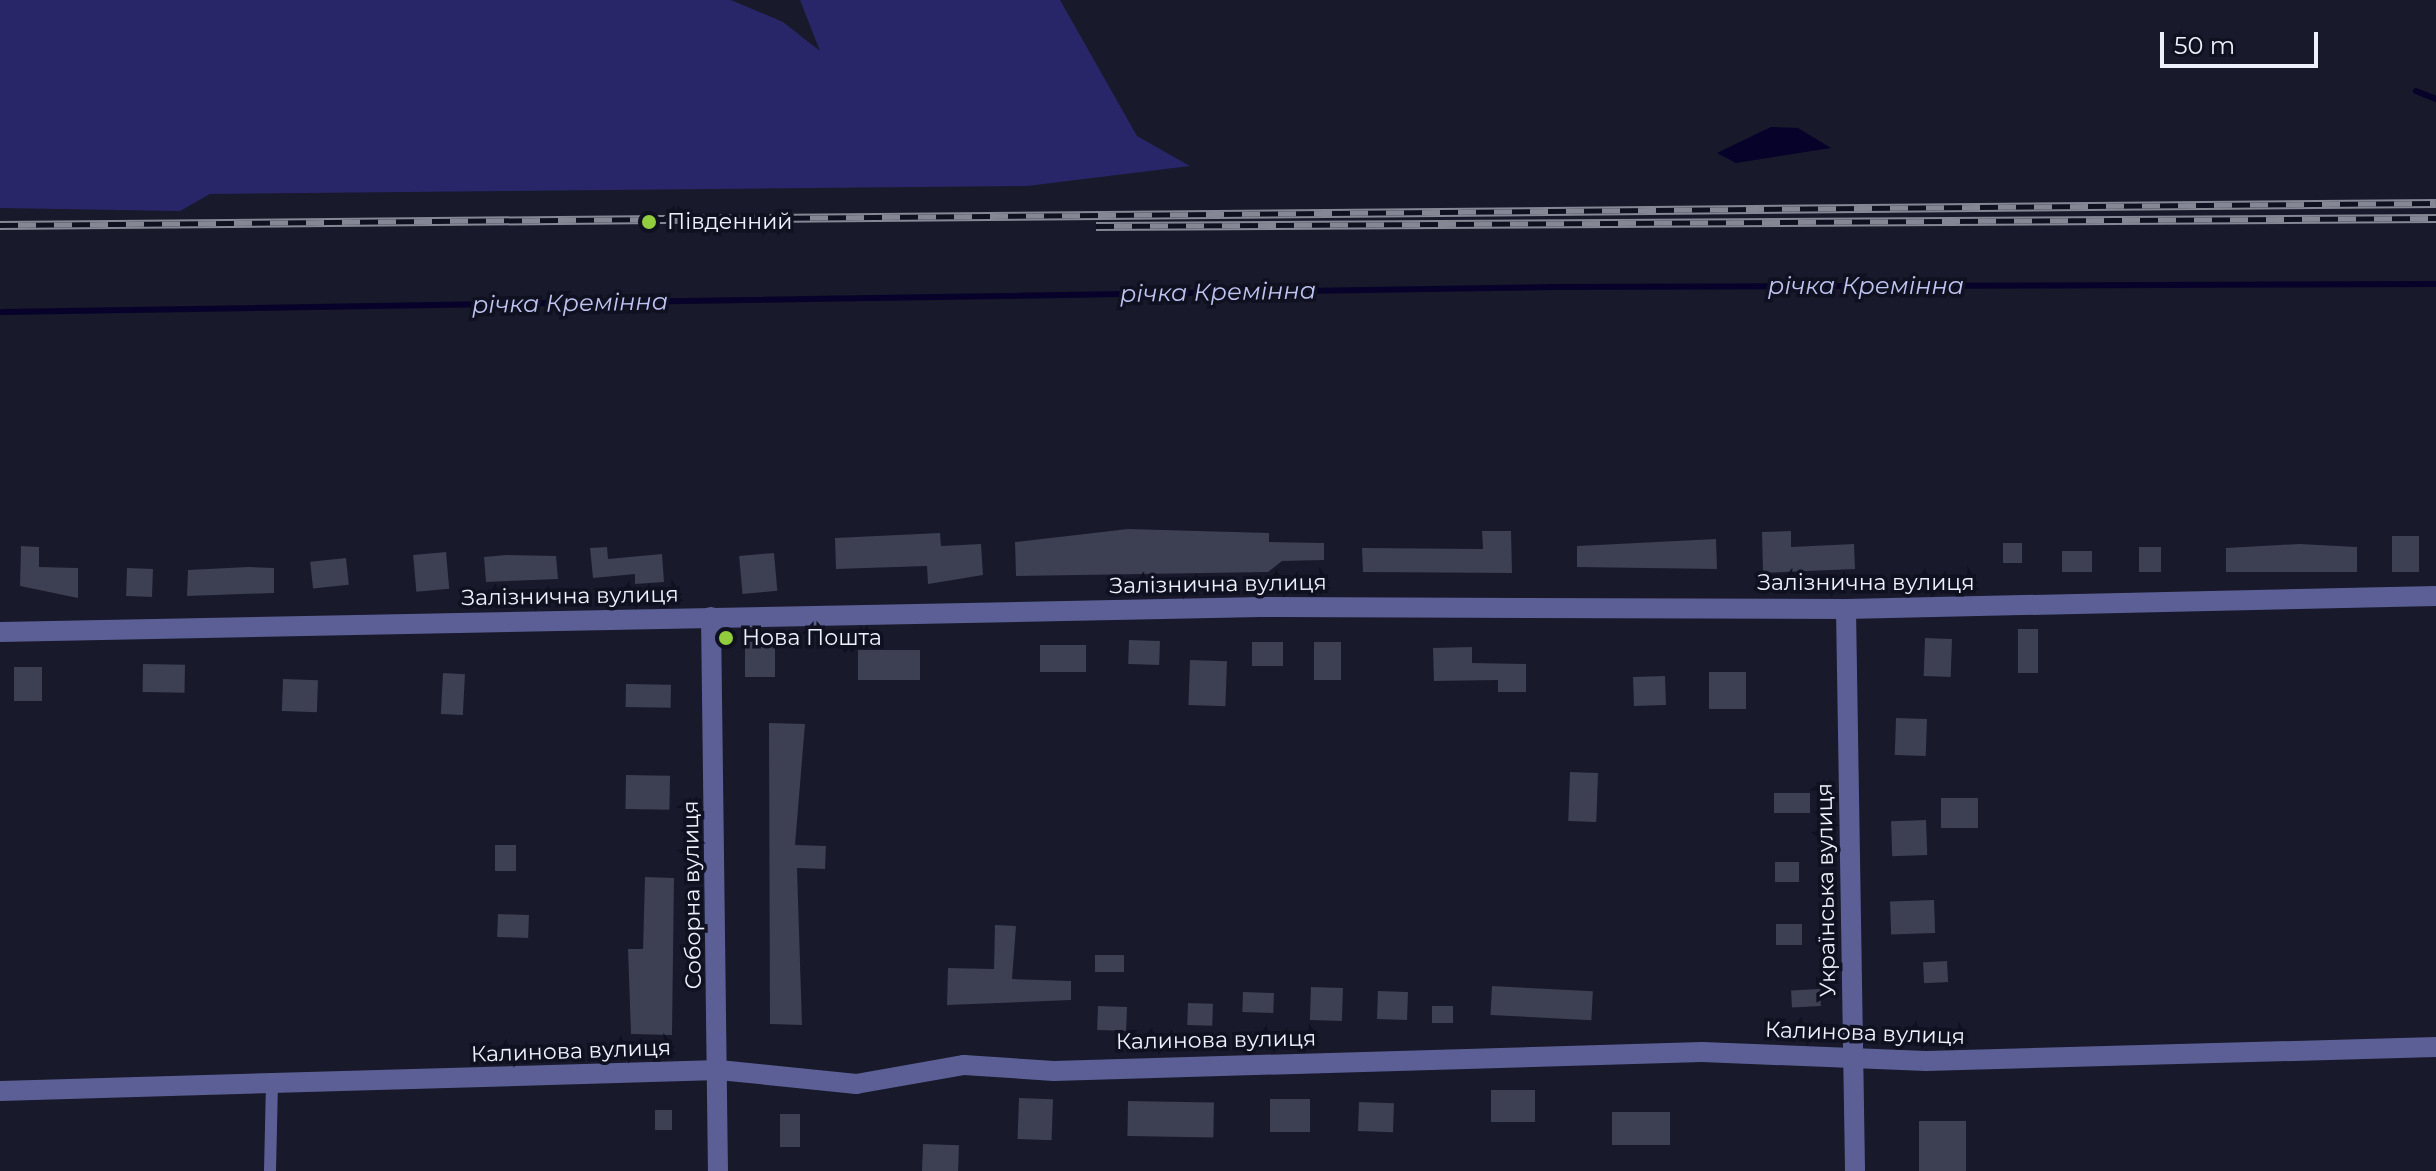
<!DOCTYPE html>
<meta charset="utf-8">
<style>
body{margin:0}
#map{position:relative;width:2436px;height:1171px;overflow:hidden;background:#18192a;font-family:Montserrat,sans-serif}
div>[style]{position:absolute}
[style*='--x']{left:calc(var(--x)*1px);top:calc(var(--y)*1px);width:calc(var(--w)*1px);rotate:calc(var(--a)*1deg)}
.green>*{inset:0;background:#282668}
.water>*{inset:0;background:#070229}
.stream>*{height:6px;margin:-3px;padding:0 3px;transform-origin:3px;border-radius:3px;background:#070229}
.building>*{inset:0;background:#3d3f52;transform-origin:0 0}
.lane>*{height:12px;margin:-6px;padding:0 6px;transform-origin:6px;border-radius:6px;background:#5b5f95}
.street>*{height:20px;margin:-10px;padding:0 10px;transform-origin:10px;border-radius:10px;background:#5b5f95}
.rail>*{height:9px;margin-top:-4.5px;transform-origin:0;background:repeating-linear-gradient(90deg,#0f1020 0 18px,#858794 0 36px);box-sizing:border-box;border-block:2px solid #858794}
.dots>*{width:22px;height:22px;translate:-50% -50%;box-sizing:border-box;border:4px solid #0f1020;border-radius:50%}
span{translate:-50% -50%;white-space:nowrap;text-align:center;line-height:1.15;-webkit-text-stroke:7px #0f1020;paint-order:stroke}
.poi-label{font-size:22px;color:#eef0fb}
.left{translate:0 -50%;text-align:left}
.street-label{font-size:22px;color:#eef0fb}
.water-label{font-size:24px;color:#bec3f0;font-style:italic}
.scale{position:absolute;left:2160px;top:32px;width:158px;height:36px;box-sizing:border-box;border:4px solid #eef0fb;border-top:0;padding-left:10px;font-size:24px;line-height:28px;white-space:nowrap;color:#eef0fb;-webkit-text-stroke:6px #0f1020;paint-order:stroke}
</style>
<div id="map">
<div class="green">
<div style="clip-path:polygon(0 0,731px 0,783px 22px,820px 51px,800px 0,1060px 0,1137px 136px,1190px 166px,1027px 186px,210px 194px,180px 211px,0 208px)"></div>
</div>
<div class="water">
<div style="clip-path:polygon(1771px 127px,1798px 128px,1831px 148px,1736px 163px,1717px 153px)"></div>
</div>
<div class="stream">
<div style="--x:2416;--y:91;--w:22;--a:22"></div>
<div style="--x:0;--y:312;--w:1552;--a:-0.92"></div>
<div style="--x:1552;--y:287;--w:884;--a:-0.19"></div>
</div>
<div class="building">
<div style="clip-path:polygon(1128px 529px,1269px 533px,1269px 542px,1324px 543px,1324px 560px,1282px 561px,1268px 572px,1016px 576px,1015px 542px)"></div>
<div style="clip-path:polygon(1482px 531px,1511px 531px,1512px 573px,1363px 572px,1362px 548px,1483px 549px)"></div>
<div style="clip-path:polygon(1791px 531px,1791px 547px,1854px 544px,1855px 569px,1763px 573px,1762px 532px)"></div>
<div style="clip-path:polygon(940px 533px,941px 546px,981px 544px,983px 575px,928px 584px,927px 566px,836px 569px,835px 538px)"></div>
<div style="left:2392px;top:536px;width:27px;height:36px"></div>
<div style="clip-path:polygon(1716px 539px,1717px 569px,1577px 567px,1577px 546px)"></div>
<div style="left:2003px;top:543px;width:19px;height:20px"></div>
<div style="clip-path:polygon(2299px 544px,2357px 547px,2357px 572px,2226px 572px,2226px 548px)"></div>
<div style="clip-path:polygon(21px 546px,39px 547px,39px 567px,78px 568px,78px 598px,20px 586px)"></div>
<div style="clip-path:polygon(607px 547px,608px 559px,662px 554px,664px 582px,635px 584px,635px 574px,593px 578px,590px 548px)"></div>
<div style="left:2161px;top:547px;width:25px;height:22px;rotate:90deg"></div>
<div style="left:2092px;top:551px;width:21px;height:30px;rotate:90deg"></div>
<div style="left:446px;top:552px;width:37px;height:33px;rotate:85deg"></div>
<div style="left:774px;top:553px;width:38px;height:35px;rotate:85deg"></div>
<div style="clip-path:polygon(506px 555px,556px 556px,558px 579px,486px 582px,484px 557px)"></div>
<div style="left:346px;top:558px;width:27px;height:36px;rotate:84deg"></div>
<div style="clip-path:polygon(248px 567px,274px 568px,274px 593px,187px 596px,188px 570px)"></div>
<div style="left:127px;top:568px;width:26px;height:28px;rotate:2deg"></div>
<div style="left:2018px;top:629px;width:20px;height:44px"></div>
<div style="left:1925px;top:638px;width:27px;height:38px;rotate:2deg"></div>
<div style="left:1129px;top:640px;width:31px;height:24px;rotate:2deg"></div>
<div style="left:745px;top:642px;width:30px;height:35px"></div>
<div style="left:1283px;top:642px;width:24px;height:31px;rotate:90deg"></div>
<div style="left:1314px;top:642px;width:27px;height:38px"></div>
<div style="left:1040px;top:645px;width:46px;height:27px"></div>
<div style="clip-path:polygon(1472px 647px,1472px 663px,1526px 664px,1526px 692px,1498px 692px,1498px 680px,1434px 681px,1433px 648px)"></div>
<div style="left:858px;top:650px;width:62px;height:30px"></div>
<div style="left:1190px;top:660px;width:37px;height:45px;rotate:2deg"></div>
<div style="left:143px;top:664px;width:42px;height:28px;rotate:1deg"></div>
<div style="left:14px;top:667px;width:28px;height:34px"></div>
<div style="left:1746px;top:672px;width:37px;height:37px;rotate:90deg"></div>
<div style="left:443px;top:673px;width:22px;height:41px;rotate:3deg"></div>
<div style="left:1665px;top:676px;width:29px;height:32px;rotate:88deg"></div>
<div style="left:283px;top:679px;width:35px;height:32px;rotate:2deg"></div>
<div style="left:626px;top:684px;width:45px;height:23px;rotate:1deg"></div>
<div style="left:1896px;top:718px;width:31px;height:37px;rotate:2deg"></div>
<div style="clip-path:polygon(769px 723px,805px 724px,795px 845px,826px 846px,825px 869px,797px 868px,802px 1025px,770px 1024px)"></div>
<div style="left:1570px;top:772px;width:28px;height:49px;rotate:2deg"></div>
<div style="left:626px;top:775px;width:44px;height:34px;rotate:1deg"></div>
<div style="left:1810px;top:793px;width:20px;height:36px;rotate:90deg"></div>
<div style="left:1941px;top:798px;width:37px;height:30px"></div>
<div style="left:1926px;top:820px;width:35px;height:35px;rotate:88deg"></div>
<div style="left:495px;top:845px;width:21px;height:26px"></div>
<div style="left:1775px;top:862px;width:24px;height:20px"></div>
<div style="clip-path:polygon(645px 877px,674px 878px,672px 1035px,631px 1034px,628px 949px,643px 949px)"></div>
<div style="left:1934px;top:900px;width:33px;height:44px;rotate:88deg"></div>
<div style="left:498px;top:914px;width:31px;height:23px;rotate:2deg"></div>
<div style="left:1802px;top:924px;width:21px;height:26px;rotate:90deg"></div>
<div style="clip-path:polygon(995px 925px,1016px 926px,1012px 979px,1071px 981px,1071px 1000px,947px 1005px,948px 968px,994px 969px)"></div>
<div style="left:1095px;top:955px;width:29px;height:17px"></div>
<div style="left:1947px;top:961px;width:21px;height:24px;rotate:87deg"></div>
<div style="left:1492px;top:986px;width:101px;height:29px;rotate:3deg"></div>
<div style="left:1311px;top:987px;width:32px;height:33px;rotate:2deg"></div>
<div style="left:1820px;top:989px;width:17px;height:29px;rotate:87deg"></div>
<div style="left:1378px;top:991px;width:30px;height:28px;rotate:2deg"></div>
<div style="left:1243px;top:992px;width:31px;height:20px;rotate:2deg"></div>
<div style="left:1188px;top:1003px;width:25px;height:22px;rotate:2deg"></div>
<div style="left:1098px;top:1006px;width:29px;height:24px;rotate:2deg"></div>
<div style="left:1432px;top:1006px;width:21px;height:17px"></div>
<div style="left:1491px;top:1090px;width:44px;height:32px"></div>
<div style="left:1019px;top:1098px;width:34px;height:41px;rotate:2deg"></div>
<div style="left:1270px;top:1099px;width:40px;height:33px"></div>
<div style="left:1128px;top:1101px;width:86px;height:35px;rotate:1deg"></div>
<div style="left:1359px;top:1102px;width:35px;height:29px;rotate:2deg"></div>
<div style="left:655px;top:1110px;width:17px;height:20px"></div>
<div style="left:1612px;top:1112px;width:58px;height:33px"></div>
<div style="left:780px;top:1114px;width:20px;height:33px"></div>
<div style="left:1919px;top:1121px;width:47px;height:50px"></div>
<div style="left:923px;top:1144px;width:36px;height:27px;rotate:2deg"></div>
</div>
<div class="lane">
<div style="--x:270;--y:1171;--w:85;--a:-88.7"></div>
</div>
<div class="street">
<div style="--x:1846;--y:609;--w:562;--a:89.08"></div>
<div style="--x:711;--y:617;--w:554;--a:89.28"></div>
<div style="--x:0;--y:632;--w:1262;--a:-1.13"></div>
<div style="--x:1262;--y:607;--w:584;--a:0.2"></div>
<div style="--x:1846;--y:609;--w:590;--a:-1.26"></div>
<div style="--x:0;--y:1091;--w:719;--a:-1.67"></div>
<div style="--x:719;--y:1070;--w:138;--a:5.8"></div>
<div style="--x:856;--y:1084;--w:110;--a:-10"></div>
<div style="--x:964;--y:1065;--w:90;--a:3.8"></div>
<div style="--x:1054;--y:1071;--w:648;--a:-1.68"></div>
<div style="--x:1702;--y:1052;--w:224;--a:2.3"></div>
<div style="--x:1926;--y:1061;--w:510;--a:-1.57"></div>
</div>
<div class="rail">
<div style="--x:0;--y:225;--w:2436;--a:-0.52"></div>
<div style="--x:1096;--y:226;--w:1340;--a:-0.34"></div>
</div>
<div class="dots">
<div style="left:649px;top:222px;background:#92cd3e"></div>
<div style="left:726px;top:638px;background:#92cd3e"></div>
</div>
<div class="poi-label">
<span class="left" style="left:667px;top:222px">Південний</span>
<span class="left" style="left:742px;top:638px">Нова Пошта</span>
</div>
<div class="street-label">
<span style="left:1866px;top:583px">Залізнична вулиця</span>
<span style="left:1218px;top:584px;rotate:-1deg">Залізнична вулиця</span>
<span style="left:570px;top:596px;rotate:-1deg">Залізнична вулиця</span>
<span style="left:1826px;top:890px;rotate:-91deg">Українська вулиця</span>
<span style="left:692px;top:895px;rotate:-91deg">Соборна вулиця</span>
<span style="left:1865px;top:1033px;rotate:2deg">Калинова вулиця</span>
<span style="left:1216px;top:1040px;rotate:-1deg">Калинова вулиця</span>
<span style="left:571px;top:1051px;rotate:-2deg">Калинова вулиця</span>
</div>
<div class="water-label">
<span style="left:1866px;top:286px">річка Кремінна</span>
<span style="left:1218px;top:292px;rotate:-1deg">річка Кремінна</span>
<span style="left:570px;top:303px;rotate:-1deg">річка Кремінна</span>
</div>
<div class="scale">50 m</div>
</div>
